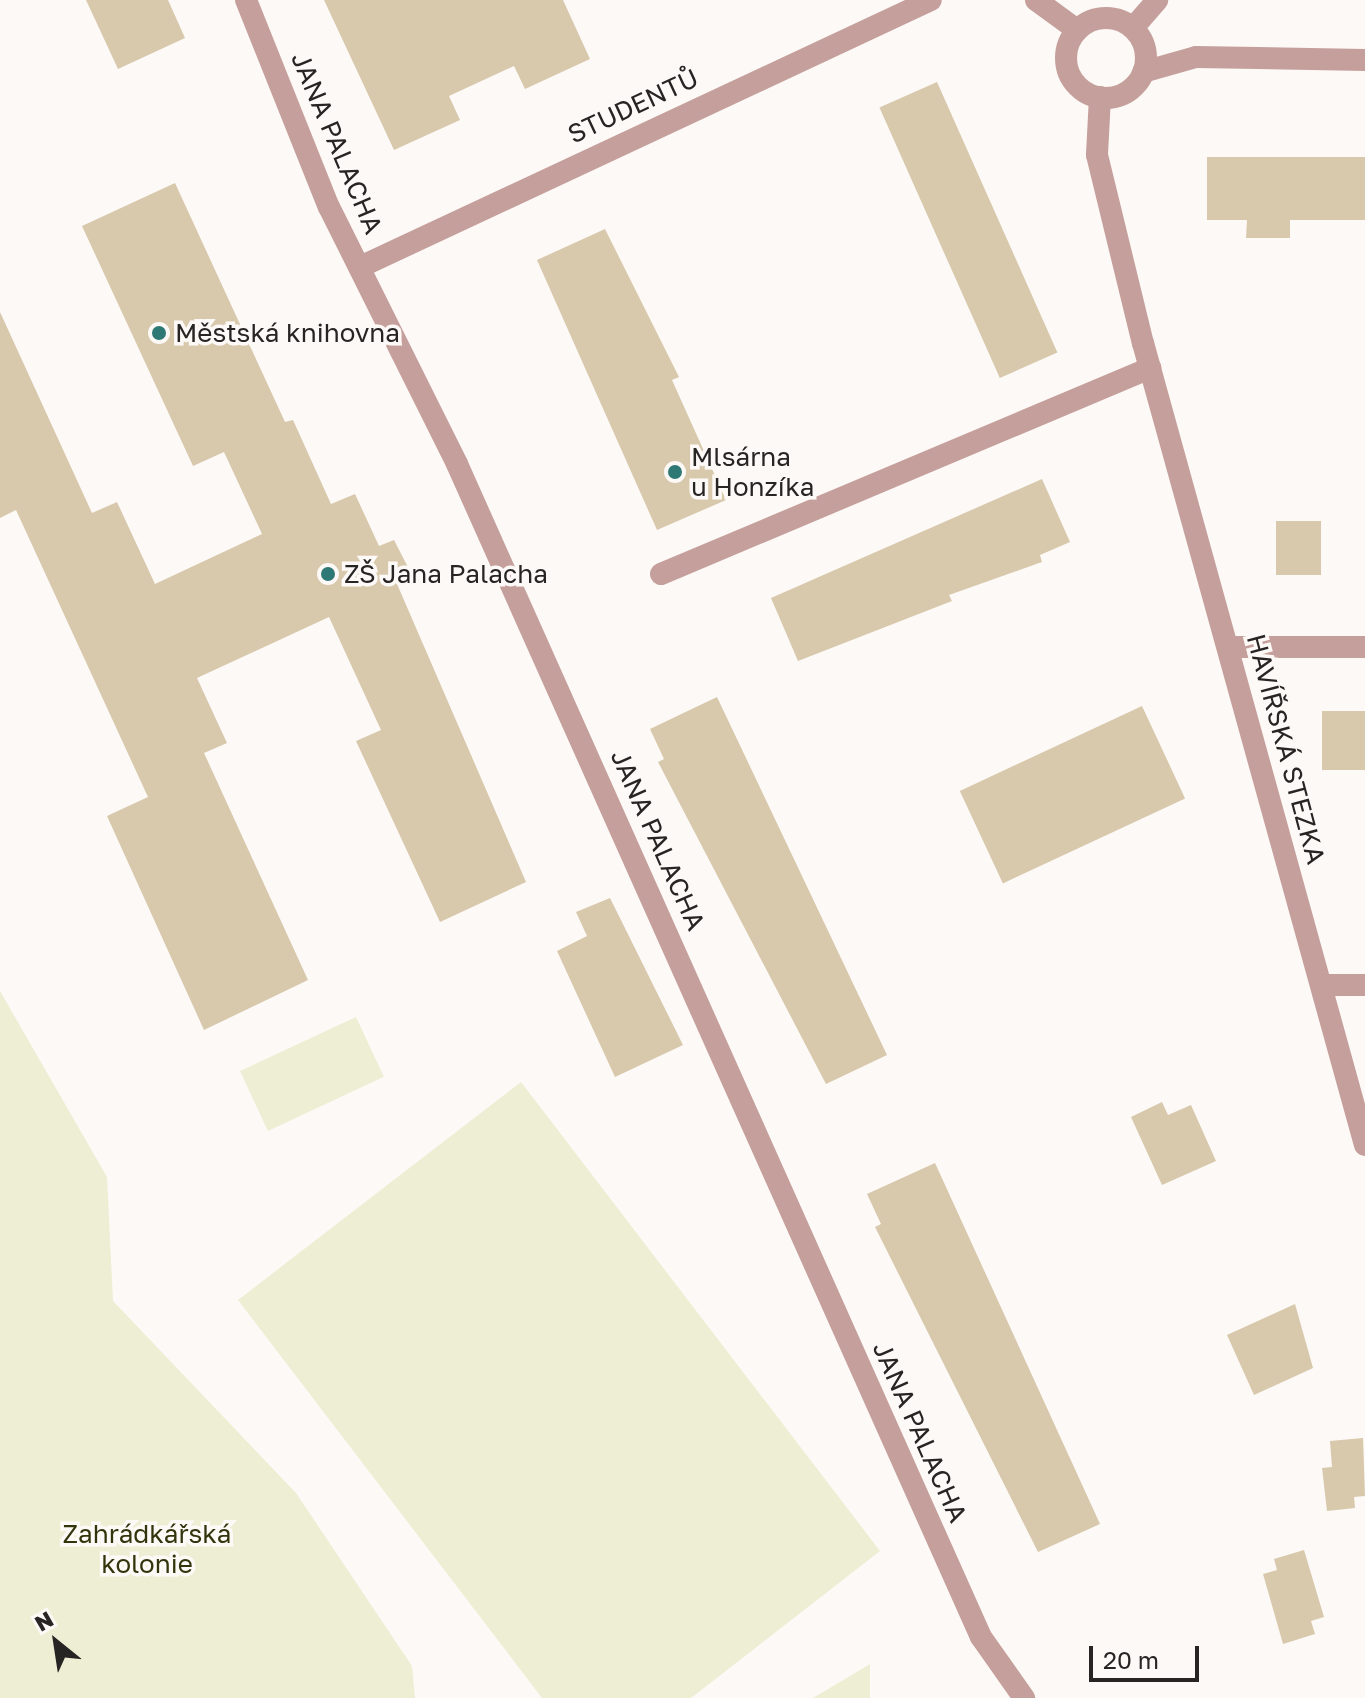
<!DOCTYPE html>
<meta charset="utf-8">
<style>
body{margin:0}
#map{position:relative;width:1365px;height:1698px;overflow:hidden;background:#fdf9f6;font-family:"Golos Text",sans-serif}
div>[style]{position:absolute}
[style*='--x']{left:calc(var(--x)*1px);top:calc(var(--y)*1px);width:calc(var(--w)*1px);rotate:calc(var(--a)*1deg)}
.green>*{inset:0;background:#edeed3;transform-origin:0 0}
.building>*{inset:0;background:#d8c8ac;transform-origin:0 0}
.minor>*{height:22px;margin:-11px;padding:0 11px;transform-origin:11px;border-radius:11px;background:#c59f9b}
.minor>.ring{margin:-11px;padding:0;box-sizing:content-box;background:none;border:22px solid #c59f9b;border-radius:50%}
.dots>*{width:22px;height:22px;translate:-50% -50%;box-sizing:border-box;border:4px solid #fdf9f6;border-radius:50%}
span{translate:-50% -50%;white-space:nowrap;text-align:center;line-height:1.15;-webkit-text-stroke:7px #fdf9f6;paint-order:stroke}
.street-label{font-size:26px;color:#272524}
.poi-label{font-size:26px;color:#272524}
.left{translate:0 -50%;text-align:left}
.park-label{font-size:26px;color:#34340c}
.north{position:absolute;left:16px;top:1602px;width:80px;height:80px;-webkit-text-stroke:6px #fdf9f6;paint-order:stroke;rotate:330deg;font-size:22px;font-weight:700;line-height:32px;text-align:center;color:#272524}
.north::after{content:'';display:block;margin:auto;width:28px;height:36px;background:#272524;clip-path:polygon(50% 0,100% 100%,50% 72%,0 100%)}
.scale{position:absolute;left:1089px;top:1646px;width:110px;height:36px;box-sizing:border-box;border:4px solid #272524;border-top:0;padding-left:10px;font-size:24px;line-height:28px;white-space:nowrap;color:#272524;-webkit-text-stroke:6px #fdf9f6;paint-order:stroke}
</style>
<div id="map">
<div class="green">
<div style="clip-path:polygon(0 991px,107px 1177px,113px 1301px,296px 1493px,412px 1666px,415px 1698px,0 1698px)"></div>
<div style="left:356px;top:1017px;width:66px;height:128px;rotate:65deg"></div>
<div style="clip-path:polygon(521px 1082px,880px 1551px,691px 1698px,542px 1698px,238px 1300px)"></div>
<div style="clip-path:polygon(870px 1664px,870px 1698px,813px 1698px)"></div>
</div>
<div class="building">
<div style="clip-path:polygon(86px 0,168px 0,185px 38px,118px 69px)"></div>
<div style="clip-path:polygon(324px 0,563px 0,590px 59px,525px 89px,514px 66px,449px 96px,460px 120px,394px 150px)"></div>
<div style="left:937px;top:82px;width:296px;height:63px;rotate:66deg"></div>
<div style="clip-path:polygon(1207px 157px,1365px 157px,1365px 220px,1290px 220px,1290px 238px,1246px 238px,1247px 220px,1207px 220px)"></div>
<div style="clip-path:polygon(175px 183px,285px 422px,293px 420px,331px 504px,355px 494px,379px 546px,394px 540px,413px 577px,397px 584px,526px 882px,440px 922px,356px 741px,381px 730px,329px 617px,197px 678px,227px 743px,204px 753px,308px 980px,204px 1030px,107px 816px,148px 797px,16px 510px,0 518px,0 312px,92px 513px,117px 502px,155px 584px,262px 534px,224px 452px,193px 466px,82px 226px)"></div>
<div style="clip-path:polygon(605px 229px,679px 377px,672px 380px,726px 500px,657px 530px,537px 260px)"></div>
<div style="clip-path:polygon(1042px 479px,1070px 542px,1040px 555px,1042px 562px,949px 595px,952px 601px,798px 661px,771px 598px)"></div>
<div style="left:1276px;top:521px;width:45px;height:54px"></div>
<div style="clip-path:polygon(717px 697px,887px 1055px,826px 1084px,658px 762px,664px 759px,650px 729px)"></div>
<div style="left:1142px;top:706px;width:102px;height:201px;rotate:65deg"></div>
<div style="left:1365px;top:711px;width:59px;height:43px;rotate:90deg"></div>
<div style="clip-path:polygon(610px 898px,683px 1045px,615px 1077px,557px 951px,587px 936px,576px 912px)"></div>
<div style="clip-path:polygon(1162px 1102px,1168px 1115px,1191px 1105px,1216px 1161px,1162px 1185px,1131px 1117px)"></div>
<div style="clip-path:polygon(935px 1163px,1100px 1524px,1038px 1552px,875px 1227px,881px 1224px,867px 1194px)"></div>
<div style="clip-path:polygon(1295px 1304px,1313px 1368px,1254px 1395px,1227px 1335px)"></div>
<div style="clip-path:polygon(1363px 1438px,1365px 1496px,1354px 1497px,1355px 1508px,1327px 1511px,1322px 1468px,1332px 1467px,1330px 1441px)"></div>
<div style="clip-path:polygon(1304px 1550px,1324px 1617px,1311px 1621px,1315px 1634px,1283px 1644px,1263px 1574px,1277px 1570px,1274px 1559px)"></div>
</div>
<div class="minor">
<div style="--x:246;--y:0;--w:223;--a:68.2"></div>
<div style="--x:329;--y:207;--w:287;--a:63.5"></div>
<div style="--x:457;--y:464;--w:1285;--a:65.93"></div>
<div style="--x:981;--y:1637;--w:75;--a:54.8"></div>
<div style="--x:1036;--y:0;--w:51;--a:36.2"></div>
<div class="ring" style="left:1066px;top:18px;width:58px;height:58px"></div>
<div style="--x:1133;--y:28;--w:37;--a:-49"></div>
<div style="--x:1143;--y:72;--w:55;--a:-15.8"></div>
<div style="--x:1196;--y:57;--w:169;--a:1"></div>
<div style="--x:1100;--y:97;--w:58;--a:93"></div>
<div style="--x:1097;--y:155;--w:194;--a:76.3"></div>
<div style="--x:1143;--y:343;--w:832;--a:74.53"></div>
<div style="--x:360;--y:267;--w:630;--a:-25.06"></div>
<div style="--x:661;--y:574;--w:531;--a:-22.84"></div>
<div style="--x:1229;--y:647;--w:136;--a:0"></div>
<div style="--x:1323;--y:985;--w:42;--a:0"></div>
</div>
<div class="dots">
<div style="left:159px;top:333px;background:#2e7875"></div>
<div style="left:675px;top:472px;background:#2e7875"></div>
<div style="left:328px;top:574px;background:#2e7875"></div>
</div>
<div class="street-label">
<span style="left:633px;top:106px;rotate:-25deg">STUDENTŮ</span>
<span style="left:337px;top:143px;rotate:67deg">JANA PALACHA</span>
<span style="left:1286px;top:749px;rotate:75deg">HAVÍŘSKÁ STEZKA</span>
<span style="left:658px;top:840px;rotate:66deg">JANA PALACHA</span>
<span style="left:920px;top:1432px;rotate:66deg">JANA PALACHA</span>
</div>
<div class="poi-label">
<span class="left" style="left:175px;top:333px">Městská knihovna</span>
<span class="left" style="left:691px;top:472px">Mlsárna<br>u Honzíka</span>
<span class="left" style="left:344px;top:574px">ZŠ Jana Palacha</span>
</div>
<div class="park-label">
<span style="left:147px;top:1549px">Zahrádkářská<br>kolonie</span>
</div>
<div class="north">N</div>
<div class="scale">20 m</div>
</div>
